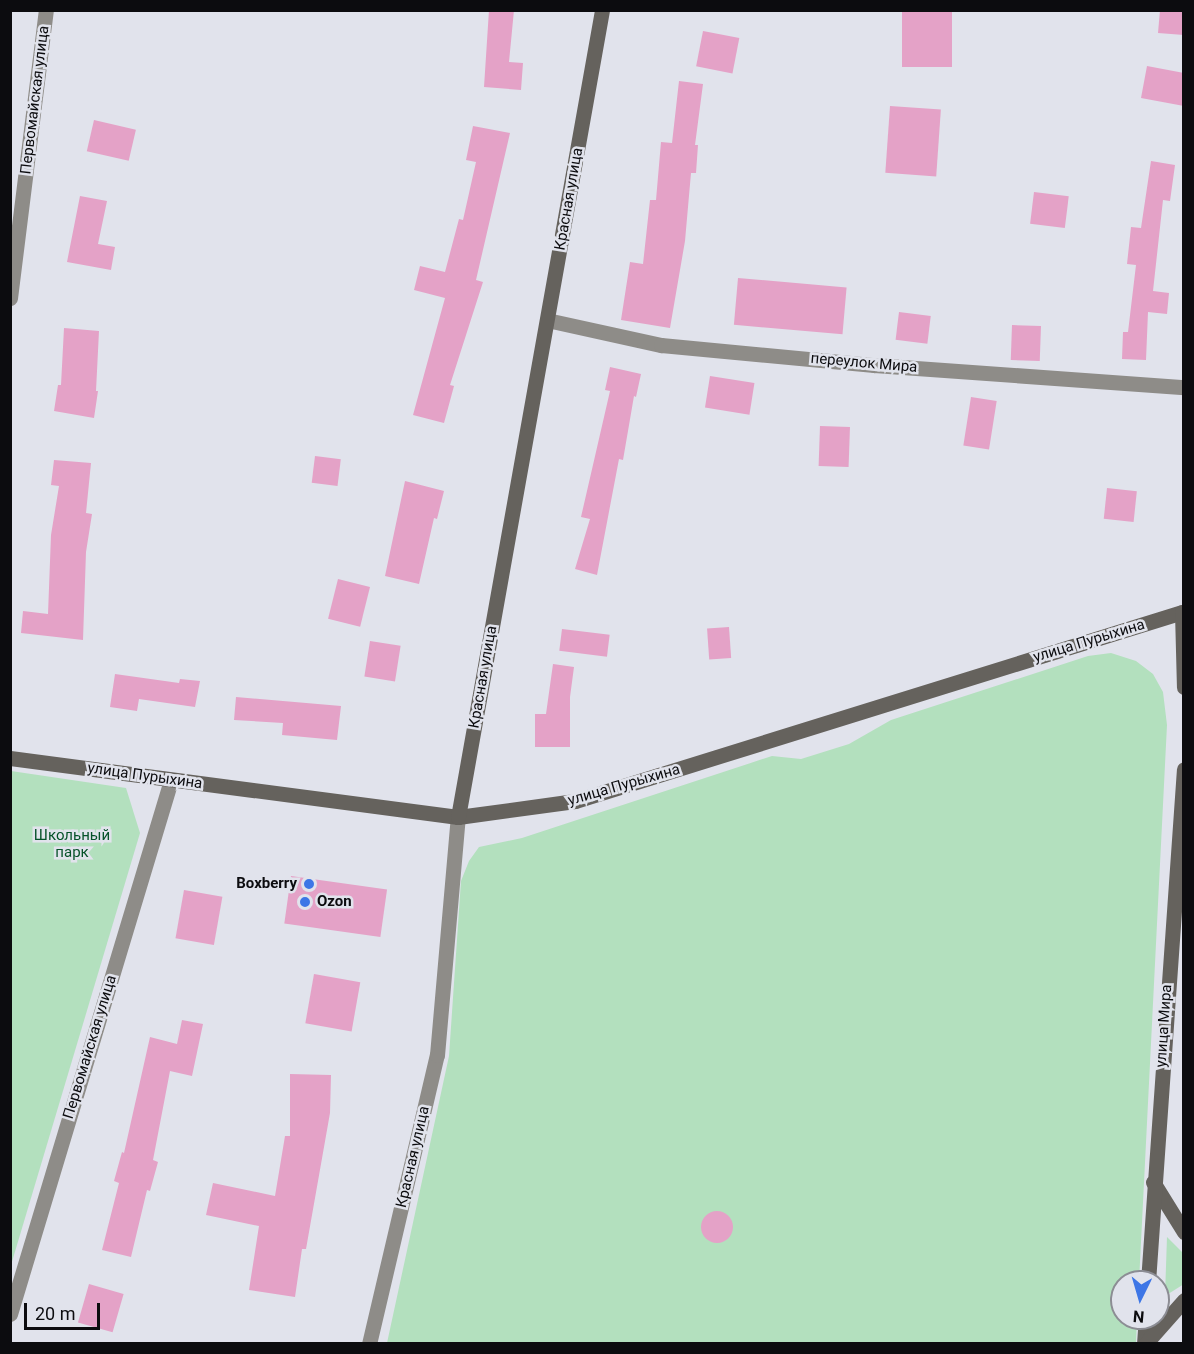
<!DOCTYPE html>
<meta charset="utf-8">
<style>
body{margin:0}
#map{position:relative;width:1194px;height:1354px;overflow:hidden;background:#e1e3ec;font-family:Roboto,sans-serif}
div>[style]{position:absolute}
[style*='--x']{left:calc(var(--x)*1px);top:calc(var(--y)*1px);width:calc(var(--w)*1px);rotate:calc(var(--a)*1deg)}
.green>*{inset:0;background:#b3e0be}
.building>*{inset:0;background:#e4a2c7;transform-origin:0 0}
.round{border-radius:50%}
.street>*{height:15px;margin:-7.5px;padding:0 7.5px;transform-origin:7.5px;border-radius:7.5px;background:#8e8c88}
.secondary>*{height:15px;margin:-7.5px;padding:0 7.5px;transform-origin:7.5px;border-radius:7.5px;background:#65625d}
.dots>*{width:16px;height:16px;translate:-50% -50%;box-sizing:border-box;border:3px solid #e1e3ec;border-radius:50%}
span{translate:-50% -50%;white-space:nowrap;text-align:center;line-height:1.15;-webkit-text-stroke:5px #e1e3ec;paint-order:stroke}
.street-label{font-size:15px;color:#0c0c0f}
.park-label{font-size:15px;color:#065229}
.poi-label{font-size:15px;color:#0c0c0f;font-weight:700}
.right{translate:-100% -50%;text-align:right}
.left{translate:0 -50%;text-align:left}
.frame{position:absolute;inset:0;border:12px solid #0c0c0f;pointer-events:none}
.north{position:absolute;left:1110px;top:1270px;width:60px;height:60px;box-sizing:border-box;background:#e1e3ec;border:2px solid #8c8d94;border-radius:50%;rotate:185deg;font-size:16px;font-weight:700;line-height:24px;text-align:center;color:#0c0c0f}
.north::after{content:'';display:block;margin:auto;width:21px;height:27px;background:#3d76e6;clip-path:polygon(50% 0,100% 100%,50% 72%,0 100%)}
.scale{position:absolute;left:24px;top:1303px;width:76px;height:27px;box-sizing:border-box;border:3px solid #0c0c0f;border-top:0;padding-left:8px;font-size:18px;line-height:21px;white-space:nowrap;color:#0c0c0f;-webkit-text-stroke:4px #e1e3ec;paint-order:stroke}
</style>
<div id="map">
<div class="green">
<div style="clip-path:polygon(1111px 653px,1136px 661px,1153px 674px,1163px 692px,1167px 725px,1139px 1282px,1122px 1282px,1122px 1318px,1137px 1318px,1136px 1343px,387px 1343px,449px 1056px,461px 881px,469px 861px,479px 847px,522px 838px,772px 756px,801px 759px,849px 744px,891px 720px,1088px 656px)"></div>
<div style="clip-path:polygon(11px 771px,126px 788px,140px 833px,11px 1265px)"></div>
<div style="clip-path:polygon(1167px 1237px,1183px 1253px,1184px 1284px,1165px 1296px)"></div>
</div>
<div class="building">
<div style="clip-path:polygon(489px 10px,514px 10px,509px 62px,523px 63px,521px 90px,484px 87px)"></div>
<div style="left:902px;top:10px;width:50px;height:57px"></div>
<div style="clip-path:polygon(1160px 10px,1184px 10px,1184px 35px,1158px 33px)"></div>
<div style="left:703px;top:31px;width:37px;height:36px;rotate:11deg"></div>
<div style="clip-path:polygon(1147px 66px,1184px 73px,1184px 106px,1141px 98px)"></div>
<div style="clip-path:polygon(679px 81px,703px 84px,695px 145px,698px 145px,696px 173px,691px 173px,685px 241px,670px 328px,621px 320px,630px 262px,643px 264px,650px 200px,656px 200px,661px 142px,672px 143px)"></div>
<div style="left:890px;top:106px;width:51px;height:67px;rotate:4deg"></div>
<div style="left:94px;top:120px;width:43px;height:32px;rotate:13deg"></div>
<div style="clip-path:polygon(473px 126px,510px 133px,476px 280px,483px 282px,450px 385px,454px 386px,444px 423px,413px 415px,445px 298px,414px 290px,420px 266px,445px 272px,459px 219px,463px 220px,476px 162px,466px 160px)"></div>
<div style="clip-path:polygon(1151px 161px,1175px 165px,1170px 201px,1163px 200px,1153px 291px,1169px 293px,1167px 314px,1148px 312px,1146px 360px,1122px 359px,1123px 332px,1128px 332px,1136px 265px,1127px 264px,1131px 227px,1141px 228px)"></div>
<div style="left:1034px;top:192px;width:35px;height:32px;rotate:7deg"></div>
<div style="clip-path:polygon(80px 196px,107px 201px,98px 244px,115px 247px,111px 270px,67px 262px)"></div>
<div style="left:738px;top:278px;width:109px;height:47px;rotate:5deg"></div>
<div style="left:899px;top:312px;width:32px;height:28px;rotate:7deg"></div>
<div style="left:1012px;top:325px;width:29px;height:35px;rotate:2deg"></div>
<div style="clip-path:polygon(64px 328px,99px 331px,96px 391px,98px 391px,94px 418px,54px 411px,58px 385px,61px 385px)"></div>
<div style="clip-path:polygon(610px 367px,641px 374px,636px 397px,634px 396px,623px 460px,619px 459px,597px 575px,575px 569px,590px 519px,581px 517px,610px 391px,605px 390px)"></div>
<div style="left:710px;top:376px;width:45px;height:32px;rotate:9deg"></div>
<div style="left:971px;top:397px;width:26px;height:49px;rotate:9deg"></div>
<div style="left:820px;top:426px;width:30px;height:40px;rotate:2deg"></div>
<div style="left:315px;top:456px;width:26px;height:27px;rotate:7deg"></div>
<div style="clip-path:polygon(54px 460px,91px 463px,86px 513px,92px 514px,86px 552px,83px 640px,21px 633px,23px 611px,48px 614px,51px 535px,59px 486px,51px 485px)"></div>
<div style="clip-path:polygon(405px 481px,444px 491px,437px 519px,434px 518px,419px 584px,385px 576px)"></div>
<div style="left:1107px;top:488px;width:30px;height:31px;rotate:6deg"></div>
<div style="left:338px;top:579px;width:33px;height:41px;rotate:14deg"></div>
<div style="left:729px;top:627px;width:31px;height:22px;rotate:86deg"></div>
<div style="left:562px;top:629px;width:48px;height:22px;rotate:7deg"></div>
<div style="left:370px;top:641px;width:31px;height:36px;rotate:9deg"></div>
<div style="clip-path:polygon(553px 664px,574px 667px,570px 697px,570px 747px,535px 747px,535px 714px,546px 714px)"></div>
<div style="clip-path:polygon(115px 674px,179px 683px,180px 679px,200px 681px,195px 707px,139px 699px,137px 711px,110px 707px)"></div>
<div style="clip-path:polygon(236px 697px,341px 706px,337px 740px,282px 735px,283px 723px,234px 720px)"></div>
<div style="left:291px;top:876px;width:97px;height:48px;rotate:8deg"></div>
<div style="left:184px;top:890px;width:39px;height:49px;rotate:10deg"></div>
<div style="left:314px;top:974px;width:47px;height:50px;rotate:10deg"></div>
<div style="clip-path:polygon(182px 1020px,203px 1024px,192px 1076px,170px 1071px,153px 1160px,158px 1162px,150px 1191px,147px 1190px,131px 1257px,102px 1250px,119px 1183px,114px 1181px,122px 1152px,124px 1153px,150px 1037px,177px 1044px)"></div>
<div style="clip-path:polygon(290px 1074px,331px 1075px,330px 1113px,306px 1249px,302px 1249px,295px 1297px,249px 1290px,259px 1226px,206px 1215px,213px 1183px,275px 1196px,285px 1136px,290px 1136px)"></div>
<div class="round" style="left:701px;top:1211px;width:32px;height:32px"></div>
<div style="left:89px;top:1284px;width:36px;height:40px;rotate:16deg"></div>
</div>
<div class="street">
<div style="--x:10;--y:298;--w:290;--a:-82.9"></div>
<div style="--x:547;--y:320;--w:117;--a:12.4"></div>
<div style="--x:661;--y:345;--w:214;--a:5.4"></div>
<div style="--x:874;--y:365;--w:311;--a:4.1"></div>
<div style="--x:10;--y:1314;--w:558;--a:-73.22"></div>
<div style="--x:369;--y:1344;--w:297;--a:-76.8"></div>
<div style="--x:437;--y:1055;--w:239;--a:-85"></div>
</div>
<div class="secondary">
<div style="--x:10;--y:758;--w:452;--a:7.5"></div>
<div style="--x:458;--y:817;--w:118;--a:-7.8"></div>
<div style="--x:575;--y:801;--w:636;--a:-17.29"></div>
<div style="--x:1182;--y:612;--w:75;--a:88.5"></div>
<div style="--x:458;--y:817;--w:820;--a:-79.88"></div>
<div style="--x:1153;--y:1182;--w:59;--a:58.2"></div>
<div style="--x:1148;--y:1282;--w:514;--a:-85.99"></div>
<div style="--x:1144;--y:1344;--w:26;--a:-86"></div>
<div style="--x:1145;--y:1344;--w:59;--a:-48.4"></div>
</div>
<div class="dots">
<div style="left:309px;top:884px;background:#3d76e6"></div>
<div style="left:305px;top:902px;background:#3d76e6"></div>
</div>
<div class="street-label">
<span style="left:35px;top:100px;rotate:-83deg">Первомайская улица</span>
<span style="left:569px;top:199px;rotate:-80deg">Красная улица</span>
<span style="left:864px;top:363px;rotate:5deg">переулок Мира</span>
<span style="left:1089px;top:641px;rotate:-17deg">улица Пурыхина</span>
<span style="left:483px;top:677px;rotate:-80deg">Красная улица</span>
<span style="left:145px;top:776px;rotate:8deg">улица Пурыхина</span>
<span style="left:624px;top:785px;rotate:-16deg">улица Пурыхина</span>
<span style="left:1164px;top:1026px;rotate:-86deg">улица Мира</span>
<span style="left:90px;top:1047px;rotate:-73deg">Первомайская улица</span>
<span style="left:413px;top:1157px;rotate:-77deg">Красная улица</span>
</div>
<div class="park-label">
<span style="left:72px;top:844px">Школьный<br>парк</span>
</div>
<div class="poi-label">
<span class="right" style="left:297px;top:884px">Boxberry</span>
<span class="left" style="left:317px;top:902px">Ozon</span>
</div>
<div class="frame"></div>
<div class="north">N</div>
<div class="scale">20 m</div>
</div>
